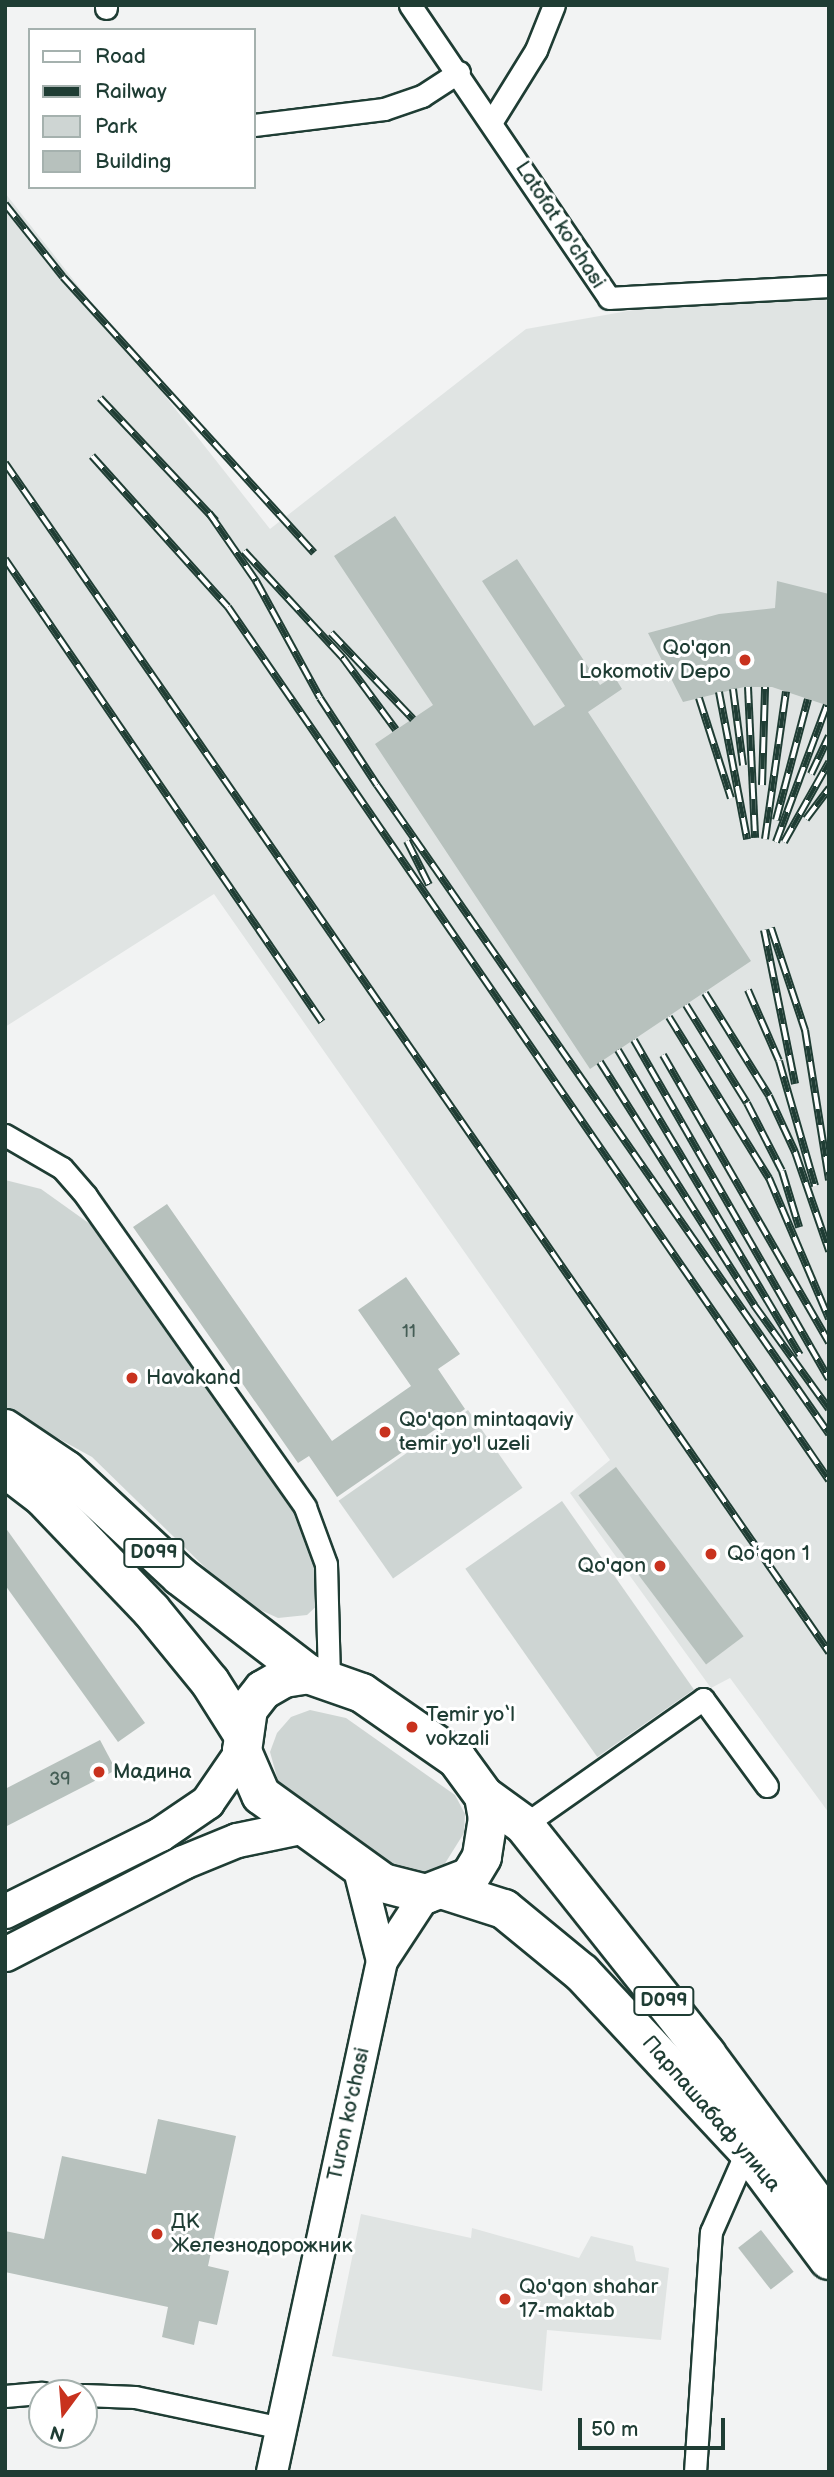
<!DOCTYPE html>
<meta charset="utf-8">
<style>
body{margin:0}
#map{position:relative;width:834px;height:2477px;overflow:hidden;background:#f2f3f3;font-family:"Balsamiq Sans",sans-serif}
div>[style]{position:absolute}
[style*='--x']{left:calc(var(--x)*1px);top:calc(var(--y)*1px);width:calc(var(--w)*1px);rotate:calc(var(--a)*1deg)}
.built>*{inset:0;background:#e0e4e3}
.green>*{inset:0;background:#ced5d3;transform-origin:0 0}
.building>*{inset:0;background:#b7c1bd;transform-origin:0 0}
.roads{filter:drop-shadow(2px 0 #1f3d34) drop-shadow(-2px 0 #1f3d34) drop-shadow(0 2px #1f3d34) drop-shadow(0 -2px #1f3d34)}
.street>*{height:21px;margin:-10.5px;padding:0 10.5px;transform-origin:10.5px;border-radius:10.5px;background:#fff}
.secondary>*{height:30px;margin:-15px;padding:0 15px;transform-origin:15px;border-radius:15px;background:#fff}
.primary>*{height:33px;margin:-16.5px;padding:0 16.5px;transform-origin:16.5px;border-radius:16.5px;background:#fff}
.highway>*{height:38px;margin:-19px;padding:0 19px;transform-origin:19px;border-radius:19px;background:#fff}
.rail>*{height:8px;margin-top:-4px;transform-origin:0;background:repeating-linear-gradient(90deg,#fff 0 16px,#1f3d34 0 32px);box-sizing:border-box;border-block:2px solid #1f3d34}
.dots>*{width:19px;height:19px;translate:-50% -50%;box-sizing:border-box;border:4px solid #fff;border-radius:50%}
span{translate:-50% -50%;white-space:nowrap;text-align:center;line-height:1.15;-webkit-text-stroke:6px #fff;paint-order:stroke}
.number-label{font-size:18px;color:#455e56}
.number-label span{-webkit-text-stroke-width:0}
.shield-label span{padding:2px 5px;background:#fff;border:2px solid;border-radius:5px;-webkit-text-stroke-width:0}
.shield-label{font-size:19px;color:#1f3d34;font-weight:700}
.street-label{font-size:21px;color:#1f3d34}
.poi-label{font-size:21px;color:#1f3d34}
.right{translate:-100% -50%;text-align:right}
.left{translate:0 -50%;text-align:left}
.frame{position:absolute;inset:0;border:7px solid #1f3d34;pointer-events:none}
.legend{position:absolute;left:28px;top:28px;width:228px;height:161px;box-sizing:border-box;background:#fff;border:2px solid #a5b1ae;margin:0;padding:9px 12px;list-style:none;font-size:21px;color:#1f3d34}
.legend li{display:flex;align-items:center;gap:14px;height:35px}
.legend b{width:35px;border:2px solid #a5b1ae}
.north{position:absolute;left:28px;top:2379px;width:70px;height:70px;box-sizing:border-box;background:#fff;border:2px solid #a5b1ae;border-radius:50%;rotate:196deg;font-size:19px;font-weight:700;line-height:28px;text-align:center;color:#1f3d34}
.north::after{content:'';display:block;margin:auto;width:24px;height:32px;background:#c8321e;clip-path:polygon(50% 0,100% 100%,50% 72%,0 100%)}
.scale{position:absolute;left:578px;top:2418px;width:147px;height:32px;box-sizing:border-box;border:4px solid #1f3d34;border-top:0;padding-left:9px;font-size:21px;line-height:24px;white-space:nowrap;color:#1f3d34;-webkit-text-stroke:5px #fff;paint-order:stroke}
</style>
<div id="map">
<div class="built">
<div style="clip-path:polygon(5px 193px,270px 529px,526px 329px,810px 279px,829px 304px,829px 1813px,730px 1678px,711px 1688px,570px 1493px,610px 1460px,214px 894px,5px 1027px)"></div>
<div style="clip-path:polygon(361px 2214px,471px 2238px,472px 2228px,579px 2258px,591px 2236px,633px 2246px,636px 2261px,669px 2268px,661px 2340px,547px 2330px,542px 2391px,332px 2356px)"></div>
</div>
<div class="green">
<div style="clip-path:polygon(5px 1180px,41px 1189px,90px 1224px,147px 1289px,307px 1529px,325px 1577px,322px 1601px,307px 1615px,278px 1618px,254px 1607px,217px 1579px,92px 1457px,5px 1409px)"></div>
<div style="left:468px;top:1410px;width:95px;height:158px;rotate:55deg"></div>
<div style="left:562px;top:1501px;width:230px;height:118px;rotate:55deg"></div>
<div style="clip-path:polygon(310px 1710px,346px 1718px,455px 1795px,465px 1814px,464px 1833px,444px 1865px,428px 1873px,384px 1863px,280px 1788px,270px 1752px,277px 1733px,291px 1717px)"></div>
</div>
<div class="building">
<div style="clip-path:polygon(395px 516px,534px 726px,565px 706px,482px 581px,517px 559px,600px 685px,614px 676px,622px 689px,588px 712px,751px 961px,590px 1069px,375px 744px,433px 705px,334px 556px)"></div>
<div style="clip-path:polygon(777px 581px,829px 594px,829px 706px,772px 687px,744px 687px,683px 702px,648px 633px,719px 614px,775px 608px)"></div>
<div style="clip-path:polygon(167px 1204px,332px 1441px,411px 1386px,358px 1310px,406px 1277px,460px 1354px,438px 1369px,465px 1409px,337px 1497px,309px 1456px,298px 1463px,133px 1227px)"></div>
<div style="left:616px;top:1467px;width:212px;height:47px;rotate:53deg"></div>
<div style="clip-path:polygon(5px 1527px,145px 1723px,118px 1742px,5px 1585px)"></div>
<div style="clip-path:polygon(100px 1740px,116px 1770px,5px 1827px,5px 1789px)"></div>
<div style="clip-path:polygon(158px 2119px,236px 2136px,208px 2266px,229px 2271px,217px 2325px,199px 2321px,194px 2345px,162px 2337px,168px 2307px,5px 2272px,5px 2231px,44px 2239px,62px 2156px,146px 2174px)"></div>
<div style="left:761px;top:2230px;width:53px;height:29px;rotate:52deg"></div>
</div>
<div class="roads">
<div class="street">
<div style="--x:410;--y:5;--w:354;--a:55.8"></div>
<div style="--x:609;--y:298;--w:220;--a:-3.1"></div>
<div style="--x:106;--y:8;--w:3;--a:-90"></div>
<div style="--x:492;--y:121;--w:84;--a:-58.2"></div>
<div style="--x:536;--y:50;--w:48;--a:-68.2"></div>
<div style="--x:254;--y:125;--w:131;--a:-7"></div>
<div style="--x:384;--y:109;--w:40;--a:-18.9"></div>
<div style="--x:422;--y:96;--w:44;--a:-33"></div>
<div style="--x:5;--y:1135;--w:66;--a:30.1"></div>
<div style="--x:62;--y:1168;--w:37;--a:49"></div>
<div style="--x:86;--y:1196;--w:380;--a:54.8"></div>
<div style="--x:305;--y:1507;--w:61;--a:69.8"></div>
<div style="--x:326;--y:1564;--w:115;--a:88.5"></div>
<div style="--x:524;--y:1825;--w:219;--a:-35.1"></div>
<div style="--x:703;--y:1699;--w:108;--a:53.7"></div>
<div style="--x:84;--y:2395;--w:51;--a:2.2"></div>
<div style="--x:135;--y:2397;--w:150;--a:11.9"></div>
<div style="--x:5;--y:2396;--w:37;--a:-5"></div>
<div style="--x:695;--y:2472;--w:241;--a:-86.2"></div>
<div style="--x:711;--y:2232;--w:90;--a:-66.3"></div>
</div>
<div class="secondary">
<div style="--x:359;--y:1870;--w:94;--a:75.8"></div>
<div style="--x:272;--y:2472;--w:523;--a:-77.85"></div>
<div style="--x:382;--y:1961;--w:80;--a:-56.7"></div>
</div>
<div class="primary">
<div style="--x:5;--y:1911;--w:173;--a:-26.4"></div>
<div style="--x:160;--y:1834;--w:57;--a:-34.2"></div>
<div style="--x:207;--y:1802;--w:62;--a:-55.5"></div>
<div style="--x:5;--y:1954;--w:200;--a:-27.3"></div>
<div style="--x:183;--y:1862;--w:58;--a:-22.2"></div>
<div style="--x:237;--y:1840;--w:64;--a:-11.7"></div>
</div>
<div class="highway">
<div style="--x:5;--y:1429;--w:73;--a:33.9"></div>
<div style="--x:66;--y:1470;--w:156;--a:42.9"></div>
<div style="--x:180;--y:1576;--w:161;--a:37.4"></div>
<div style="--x:5;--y:1468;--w:48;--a:37.3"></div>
<div style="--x:43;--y:1497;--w:156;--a:46.3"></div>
<div style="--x:151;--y:1610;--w:93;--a:50.7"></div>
<div style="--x:210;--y:1682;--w:58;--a:57.7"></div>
<div style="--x:308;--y:1674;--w:57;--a:19.4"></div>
<div style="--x:362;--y:1693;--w:116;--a:34.8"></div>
<div style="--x:457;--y:1759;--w:46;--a:53.9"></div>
<div style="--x:484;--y:1796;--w:22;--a:80"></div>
<div style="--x:488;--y:1818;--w:39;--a:99"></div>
<div style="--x:482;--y:1857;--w:23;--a:121"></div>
<div style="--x:470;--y:1877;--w:47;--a:158.9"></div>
<div style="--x:426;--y:1894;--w:44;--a:-165.7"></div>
<div style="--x:383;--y:1883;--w:150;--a:-144.2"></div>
<div style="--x:261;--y:1795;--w:48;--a:-113.4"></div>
<div style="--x:242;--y:1751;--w:42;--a:-81.9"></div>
<div style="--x:248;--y:1709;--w:24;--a:-52"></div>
<div style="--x:263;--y:1690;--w:24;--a:-30"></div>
<div style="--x:284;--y:1678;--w:24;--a:-9"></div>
<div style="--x:484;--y:1796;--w:49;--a:35.9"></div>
<div style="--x:524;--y:1825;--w:293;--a:51.5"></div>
<div style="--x:706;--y:2054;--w:207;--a:53.5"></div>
<div style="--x:444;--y:1890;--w:63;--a:17.6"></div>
<div style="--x:504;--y:1909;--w:101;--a:39.4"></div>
<div style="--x:582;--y:1973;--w:242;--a:47"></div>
<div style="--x:747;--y:2150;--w:137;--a:53.3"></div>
</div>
</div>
<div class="rail">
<div style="--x:5;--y:204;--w:93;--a:51.5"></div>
<div style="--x:63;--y:277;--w:373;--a:47.7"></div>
<div style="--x:100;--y:398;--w:169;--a:46.7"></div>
<div style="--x:92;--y:456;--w:203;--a:48"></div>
<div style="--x:228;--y:607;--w:1060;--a:55.46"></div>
<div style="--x:5;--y:463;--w:1447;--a:55.28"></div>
<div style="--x:209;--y:513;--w:83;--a:55.3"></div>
<div style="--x:256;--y:581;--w:133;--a:61.3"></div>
<div style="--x:320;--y:698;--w:104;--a:56.8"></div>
<div style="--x:377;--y:785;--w:791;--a:55.14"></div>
<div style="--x:244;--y:551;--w:146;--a:47.2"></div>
<div style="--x:343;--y:658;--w:89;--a:53.6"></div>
<div style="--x:5;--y:559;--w:561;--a:55.6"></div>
<div style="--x:331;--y:633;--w:119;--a:46.4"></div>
<div style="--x:748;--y:687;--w:151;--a:87.3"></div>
<div style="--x:733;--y:689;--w:77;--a:82.5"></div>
<div style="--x:719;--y:692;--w:150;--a:79.2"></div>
<div style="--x:699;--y:698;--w:105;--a:72.3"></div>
<div style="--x:811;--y:774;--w:42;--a:-64.7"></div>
<div style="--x:762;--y:785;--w:98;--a:-88.2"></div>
<div style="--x:806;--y:819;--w:39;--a:-53"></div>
<div style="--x:776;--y:820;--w:125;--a:-75.2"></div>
<div style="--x:765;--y:839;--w:149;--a:-81.9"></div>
<div style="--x:407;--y:841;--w:49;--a:63.4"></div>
<div style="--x:776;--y:842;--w:146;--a:-69.6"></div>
<div style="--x:784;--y:842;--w:92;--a:-60.6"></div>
<div style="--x:771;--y:928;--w:108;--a:71.6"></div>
<div style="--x:805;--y:1030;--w:152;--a:80.9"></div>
<div style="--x:764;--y:930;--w:157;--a:78.6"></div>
<div style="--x:748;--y:990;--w:77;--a:66.4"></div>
<div style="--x:779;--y:1061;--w:130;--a:73.9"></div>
<div style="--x:705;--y:993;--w:121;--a:58.1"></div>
<div style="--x:769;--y:1096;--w:62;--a:65.1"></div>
<div style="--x:795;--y:1152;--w:105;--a:71"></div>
<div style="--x:686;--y:1005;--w:115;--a:58.1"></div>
<div style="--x:747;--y:1103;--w:76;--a:62.8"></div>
<div style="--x:782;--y:1171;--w:59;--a:73.1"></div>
<div style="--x:669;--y:1017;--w:190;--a:58.2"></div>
<div style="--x:769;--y:1178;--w:153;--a:66.9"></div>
<div style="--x:634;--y:1040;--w:391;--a:60.1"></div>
<div style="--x:618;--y:1050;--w:355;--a:59.2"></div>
<div style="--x:663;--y:1055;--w:332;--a:60"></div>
<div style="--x:600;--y:1062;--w:288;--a:57.6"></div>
<div style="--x:754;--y:1305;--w:128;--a:54.2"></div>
</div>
<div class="dots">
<div style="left:745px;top:660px;background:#c8321e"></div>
<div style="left:132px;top:1378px;background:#c8321e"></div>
<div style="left:385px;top:1432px;background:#c8321e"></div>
<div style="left:711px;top:1554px;background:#c8321e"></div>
<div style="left:660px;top:1566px;background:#c8321e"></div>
<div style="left:412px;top:1727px;background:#c8321e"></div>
<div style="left:99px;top:1772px;background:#c8321e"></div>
<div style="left:157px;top:2234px;background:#c8321e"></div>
<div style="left:505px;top:2299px;background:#c8321e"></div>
</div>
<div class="number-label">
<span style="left:409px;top:1332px">11</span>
<span style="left:60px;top:1780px">39</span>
</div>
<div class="shield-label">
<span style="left:154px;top:1553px">D099</span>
<span style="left:664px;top:2001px">D099</span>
</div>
<div class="street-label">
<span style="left:560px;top:225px;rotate:57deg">Latofat ko'chasi</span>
<span style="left:349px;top:2114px;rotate:-78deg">Turon ko'chasi</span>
<span style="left:711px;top:2114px;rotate:49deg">Парпашабаф улица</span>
</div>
<div class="poi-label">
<span class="right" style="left:731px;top:660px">Qo'qon<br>Lokomotiv Depo</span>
<span class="left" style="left:146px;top:1378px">Havakand</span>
<span class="left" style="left:399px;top:1432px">Qo'qon mintaqaviy<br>temir yo'l uzeli</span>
<span class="left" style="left:727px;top:1554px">Qoʻqon 1</span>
<span class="right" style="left:646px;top:1566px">Qo'qon</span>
<span class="left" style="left:426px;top:1727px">Temir yo‘l<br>vokzali</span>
<span class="left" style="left:113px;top:1772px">Мадина</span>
<span class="left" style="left:171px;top:2234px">ДК<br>Железнодорожник</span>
<span class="left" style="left:519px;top:2299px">Qo'qon shahar<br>17-maktab</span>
</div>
<div class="frame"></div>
<ul class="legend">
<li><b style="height:9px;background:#fff"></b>Road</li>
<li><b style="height:9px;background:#1f3d34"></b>Railway</li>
<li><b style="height:19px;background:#ced5d3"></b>Park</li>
<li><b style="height:19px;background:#b7c1bd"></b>Building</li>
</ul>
<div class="north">N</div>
<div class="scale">50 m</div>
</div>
